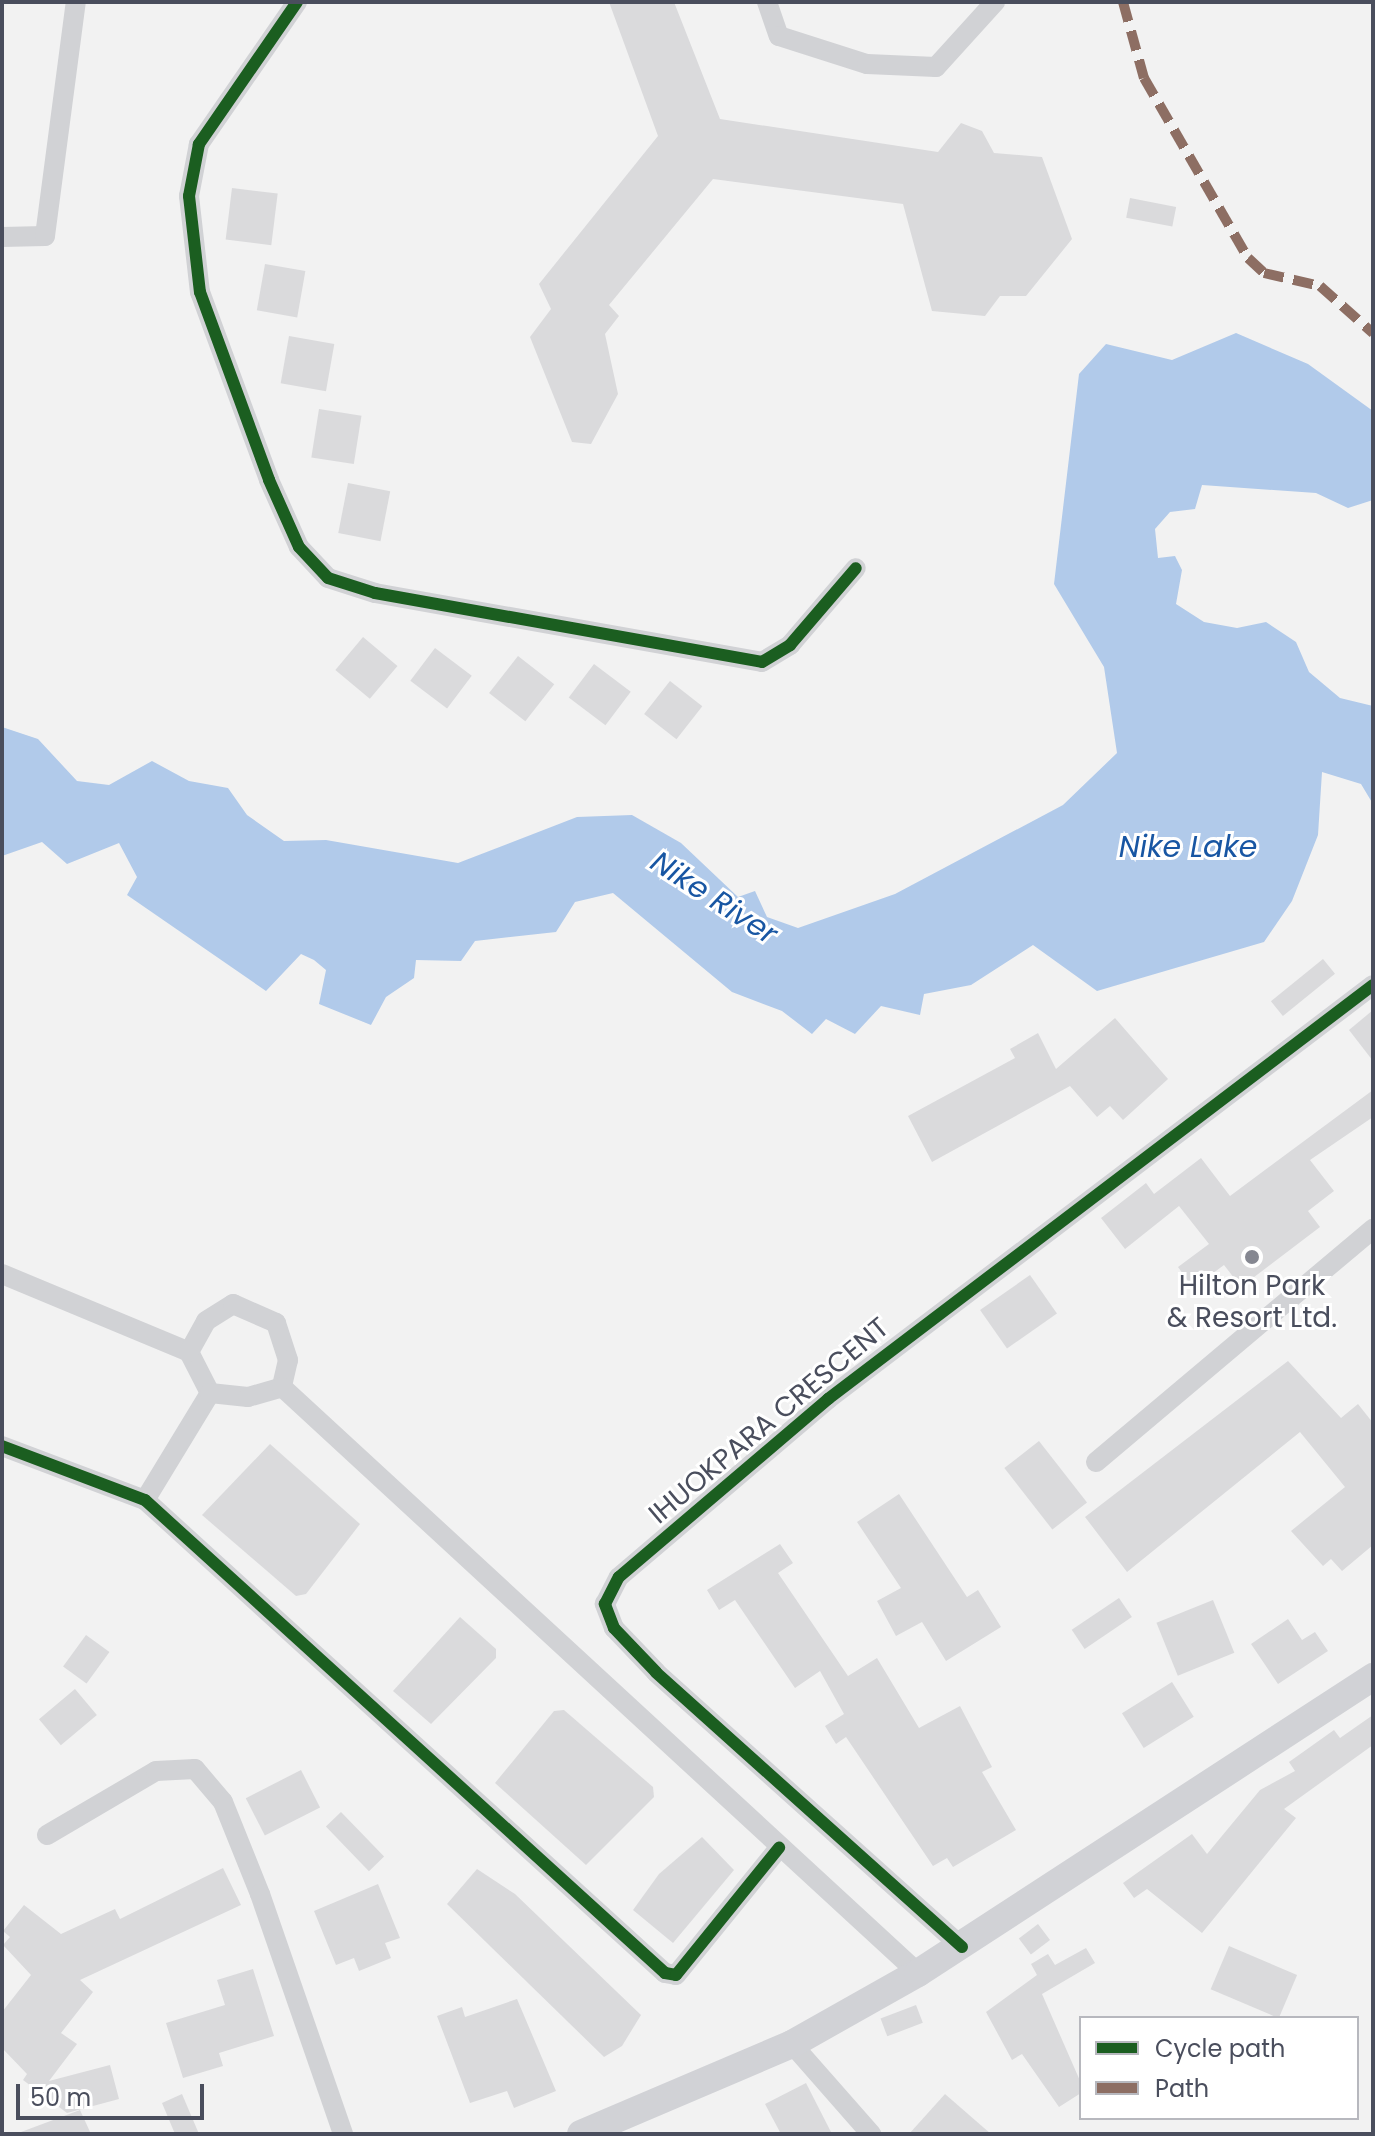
<!DOCTYPE html>
<style>
body{margin:0}
#map{position:relative;width:1375px;height:2136px;overflow:hidden;background:#f2f2f2;font-family:Poppins,sans-serif}
div>[style]{position:absolute}
[style*='--x']{left:calc(var(--x)*1px);top:calc(var(--y)*1px);width:calc(var(--w)*1px);rotate:calc(var(--a)*1deg)}
.water>*{inset:0;background:#b1caea}
.building>*{inset:0;background:#dadadc;transform-origin:0 0}
.street>*{height:20px;margin:-10px;padding:0 10px;transform-origin:10px;border-radius:10px;background:#d1d2d5}
.secondary>*{height:28px;margin:-14px;padding:0 14px;transform-origin:14px;border-radius:14px;background:#d1d2d6}
.quiet>*{height:10px;margin-top:-5px;transform-origin:0;background:repeating-linear-gradient(90deg,#8d6e63 0 20px,transparent 0 30px)}
.cycleway>*{height:12px;margin:-6px;padding:0 6px;transform-origin:6px;border-radius:6px;background:#1b5e20}
.dots>*{width:22px;height:22px;translate:-50% -50%;box-sizing:border-box;border:4px solid #fff;border-radius:50%}
span{translate:-50% -50%;white-space:nowrap;text-align:center;line-height:1.15;-webkit-text-stroke:6px #fff;paint-order:stroke}
.poi-label{font-size:28px;color:#4a4e5d}
.street-label{font-size:28px;color:#4a4e5d}
.water-label{font-size:30px;color:#1856a3;font-style:italic}
.frame{position:absolute;inset:0;border:4px solid #4a4e5d;pointer-events:none}
.legend{position:absolute;left:1079px;top:2016px;width:280px;height:104px;box-sizing:border-box;background:#fff;border:2px solid #b7b8be;margin:0;padding:10px 14px;list-style:none;font-size:24px;color:#4a4e5d}
.legend li{display:flex;align-items:center;gap:16px;height:40px}
.legend b{width:40px;border:2px solid #b7b8be}
.scale{position:absolute;left:16px;top:2084px;width:188px;height:36px;box-sizing:border-box;border:4px solid #4a4e5d;border-top:0;padding-left:10px;font-size:24px;line-height:28px;white-space:nowrap;color:#4a4e5d;-webkit-text-stroke:6px #fff;paint-order:stroke}
</style>
<div id="map">
<div class="water">
<div style="clip-path:polygon(1236px 333px,1308px 364px,1373px 411px,1373px 500px,1348px 508px,1316px 493px,1202px 485px,1195px 509px,1170px 512px,1155px 529px,1158px 558px,1175px 556px,1182px 570px,1176px 604px,1204px 622px,1237px 628px,1266px 622px,1296px 642px,1309px 672px,1340px 698px,1373px 706px,1373px 804px,1361px 784px,1322px 772px,1318px 835px,1292px 901px,1264px 942px,1097px 991px,1033px 945px,971px 985px,924px 994px,920px 1015px,881px 1006px,855px 1034px,826px 1019px,812px 1034px,782px 1011px,732px 992px,613px 893px,575px 902px,556px 932px,475px 941px,461px 961px,416px 960px,414px 978px,386px 997px,371px 1025px,319px 1004px,326px 970px,314px 960px,301px 954px,266px 991px,127px 895px,137px 877px,119px 843px,67px 864px,42px 842px,2px 856px,2px 727px,38px 739px,77px 781px,109px 785px,152px 761px,189px 781px,228px 788px,247px 815px,284px 841px,326px 840px,458px 863px,577px 817px,632px 815px,681px 843px,738px 897px,755px 891px,767px 917px,798px 928px,895px 894px,1063px 805px,1117px 753px,1104px 667px,1054px 584px,1079px 374px,1106px 344px,1172px 360px)"></div>
</div>
<div class="building">
<div style="clip-path:polygon(609px 2px,674px 2px,720px 119px,938px 152px,961px 123px,982px 131px,994px 153px,1042px 157px,1072px 239px,1026px 296px,1000px 296px,985px 316px,932px 311px,903px 204px,713px 179px,609px 305px,619px 316px,605px 334px,618px 394px,591px 444px,572px 442px,530px 337px,551px 309px,539px 284px,658px 136px)"></div>
<div style="left:232px;top:188px;width:46px;height:52px;rotate:7deg"></div>
<div style="left:1130px;top:198px;width:47px;height:20px;rotate:11deg"></div>
<div style="left:265px;top:264px;width:41px;height:47px;rotate:10deg"></div>
<div style="left:289px;top:336px;width:46px;height:48px;rotate:10deg"></div>
<div style="left:319px;top:409px;width:43px;height:49px;rotate:9deg"></div>
<div style="left:348px;top:483px;width:43px;height:51px;rotate:11deg"></div>
<div style="left:363px;top:637px;width:45px;height:43px;rotate:40deg"></div>
<div style="left:435px;top:648px;width:46px;height:41px;rotate:37deg"></div>
<div style="left:518px;top:656px;width:46px;height:47px;rotate:38deg"></div>
<div style="left:594px;top:664px;width:46px;height:42px;rotate:37deg"></div>
<div style="left:670px;top:681px;width:41px;height:42px;rotate:38deg"></div>
<div style="left:1323px;top:959px;width:19px;height:67px;rotate:51deg"></div>
<div style="clip-path:polygon(1373px 1010px,1373px 1061px,1349px 1030px)"></div>
<div style="clip-path:polygon(1115px 1018px,1168px 1079px,1123px 1120px,1110px 1106px,1097px 1117px,1070px 1086px,932px 1162px,908px 1116px,1015px 1058px,1010px 1049px,1038px 1033px,1056px 1069px)"></div>
<div style="clip-path:polygon(1373px 1090px,1373px 1117px,1310px 1160px,1334px 1191px,1308px 1211px,1320px 1227px,1241px 1287px,1224px 1265px,1193px 1288px,1178px 1267px,1209px 1244px,1179px 1206px,1125px 1249px,1101px 1218px,1146px 1183px,1154px 1194px,1201px 1158px,1230px 1196px)"></div>
<div style="left:1030px;top:1275px;width:47px;height:61px;rotate:55deg"></div>
<div style="clip-path:polygon(1288px 1361px,1341px 1418px,1358px 1404px,1373px 1423px,1373px 1545px,1342px 1571px,1331px 1559px,1323px 1566px,1291px 1531px,1345px 1487px,1300px 1432px,1127px 1572px,1085px 1517px)"></div>
<div style="left:1039px;top:1441px;width:78px;height:44px;rotate:52deg"></div>
<div style="clip-path:polygon(270px 1444px,360px 1524px,306px 1594px,296px 1596px,202px 1515px)"></div>
<div style="clip-path:polygon(899px 1494px,967px 1597px,978px 1590px,1001px 1627px,946px 1661px,922px 1622px,896px 1636px,877px 1601px,901px 1588px,857px 1522px)"></div>
<div style="clip-path:polygon(780px 1544px,793px 1563px,778px 1573px,848px 1676px,877px 1658px,919px 1728px,960px 1706px,992px 1767px,982px 1772px,1016px 1830px,953px 1867px,947px 1858px,933px 1866px,846px 1737px,836px 1744px,825px 1726px,844px 1714px,820px 1671px,795px 1688px,735px 1600px,719px 1610px,707px 1590px)"></div>
<div style="left:1119px;top:1598px;width:23px;height:57px;rotate:56deg"></div>
<div style="left:1213px;top:1600px;width:57px;height:61px;rotate:68deg"></div>
<div style="clip-path:polygon(460px 1617px,496px 1649px,496px 1658px,431px 1724px,393px 1691px)"></div>
<div style="clip-path:polygon(1288px 1619px,1302px 1640px,1315px 1632px,1328px 1651px,1278px 1684px,1251px 1644px)"></div>
<div style="left:86px;top:1635px;width:29px;height:39px;rotate:36deg"></div>
<div style="left:1172px;top:1682px;width:41px;height:59px;rotate:58deg"></div>
<div style="left:75px;top:1689px;width:34px;height:47px;rotate:50deg"></div>
<div style="clip-path:polygon(564px 1710px,653px 1787px,654px 1797px,586px 1865px,495px 1783px,554px 1711px)"></div>
<div style="clip-path:polygon(1373px 1715px,1373px 1745px,1284px 1809px,1296px 1818px,1202px 1933px,1147px 1889px,1134px 1898px,1123px 1883px,1192px 1834px,1207px 1854px,1260px 1790px,1295px 1771px,1289px 1762px,1334px 1730px,1340px 1738px)"></div>
<div style="left:301px;top:1770px;width:42px;height:62px;rotate:63deg"></div>
<div style="left:341px;top:1812px;width:62px;height:21px;rotate:46deg"></div>
<div style="clip-path:polygon(702px 1837px,734px 1870px,673px 1943px,633px 1910px,659px 1874px)"></div>
<div style="clip-path:polygon(223px 1868px,241px 1905px,80px 1980px,93px 1992px,61px 2033px,77px 2044px,49px 2081px,110px 2065px,119px 2099px,67px 2113px,23px 2080px,27px 2074px,2px 2048px,2px 2012px,31px 1975px,3px 1945px,10px 1937px,3px 1931px,24px 1905px,61px 1934px,115px 1909px,120px 1919px)"></div>
<div style="clip-path:polygon(477px 1869px,515px 1894px,641px 2015px,622px 2046px,604px 2057px,447px 1904px)"></div>
<div style="clip-path:polygon(378px 1884px,400px 1938px,385px 1943px,391px 1958px,359px 1971px,354px 1958px,336px 1965px,314px 1911px)"></div>
<div style="left:1038px;top:1924px;width:20px;height:24px;rotate:53deg"></div>
<div style="left:1229px;top:1946px;width:74px;height:47px;rotate:23deg"></div>
<div style="clip-path:polygon(1086px 1948px,1095px 1963px,1042px 1994px,1081px 2083px,1081px 2093px,1059px 2107px,1022px 2054px,1012px 2060px,986px 2012px,1037px 1975px,1031px 1964px,1048px 1954px,1055px 1965px)"></div>
<div style="clip-path:polygon(253px 1969px,274px 2036px,219px 2053px,223px 2066px,183px 2078px,166px 2023px,225px 2005px,217px 1980px)"></div>
<div style="clip-path:polygon(517px 1999px,556px 2091px,514px 2108px,507px 2091px,470px 2103px,437px 2016px,462px 2007px,465px 2017px)"></div>
<div style="left:916px;top:2005px;width:19px;height:38px;rotate:69deg"></div>
<div style="clip-path:polygon(806px 2083px,832px 2134px,781px 2134px,765px 2104px)"></div>
<div style="clip-path:polygon(182px 2094px,199px 2134px,175px 2134px,162px 2103px)"></div>
<div style="clip-path:polygon(945px 2094px,991px 2134px,909px 2134px)"></div>
<div style="clip-path:polygon(80px 2110px,91px 2134px,21px 2134px,21px 2132px)"></div>
</div>
<div class="street">
<div style="--x:297;--y:2;--w:173;--a:124.6"></div>
<div style="--x:199;--y:144;--w:53;--a:100.9"></div>
<div style="--x:189;--y:196;--w:97;--a:83.5"></div>
<div style="--x:200;--y:292;--w:200;--a:69.8"></div>
<div style="--x:269;--y:480;--w:73;--a:65.9"></div>
<div style="--x:299;--y:547;--w:42;--a:46.9"></div>
<div style="--x:328;--y:578;--w:49;--a:17.7"></div>
<div style="--x:375;--y:593;--w:393;--a:10.1"></div>
<div style="--x:762;--y:662;--w:33;--a:-31"></div>
<div style="--x:790;--y:645;--w:101;--a:-49.4"></div>
<div style="--x:767;--y:2;--w:36;--a:71"></div>
<div style="--x:779;--y:36;--w:92;--a:17.7"></div>
<div style="--x:867;--y:64;--w:69;--a:2.5"></div>
<div style="--x:936;--y:67;--w:88;--a:-47.8"></div>
<div style="--x:2;--y:237;--w:43;--a:-1.3"></div>
<div style="--x:45;--y:236;--w:236;--a:-82.5"></div>
<div style="--x:2;--y:1274;--w:203;--a:22.6"></div>
<div style="--x:189;--y:1352;--w:46;--a:62.9"></div>
<div style="--x:189;--y:1352;--w:35;--a:-61"></div>
<div style="--x:206;--y:1321;--w:32;--a:-32"></div>
<div style="--x:233;--y:1304;--w:47;--a:23.8"></div>
<div style="--x:276;--y:1323;--w:39;--a:72"></div>
<div style="--x:288;--y:1360;--w:28;--a:103"></div>
<div style="--x:2;--y:1446;--w:153;--a:20.7"></div>
<div style="--x:145;--y:1500;--w:703;--a:42.29"></div>
<div style="--x:665;--y:1973;--w:11;--a:10"></div>
<div style="--x:676;--y:1975;--w:164;--a:-51"></div>
<div style="--x:1096;--y:1462;--w:362;--a:-40.1"></div>
<div style="--x:145;--y:1500;--w:125;--a:-58.7"></div>
<div style="--x:210;--y:1393;--w:38;--a:6"></div>
<div style="--x:248;--y:1397;--w:35;--a:-16"></div>
<div style="--x:282;--y:1387;--w:865;--a:42.66"></div>
<div style="--x:47;--y:1835;--w:126;--a:-30.4"></div>
<div style="--x:156;--y:1771;--w:39;--a:-3"></div>
<div style="--x:195;--y:1769;--w:43;--a:49.7"></div>
<div style="--x:223;--y:1802;--w:99;--a:68.1"></div>
<div style="--x:260;--y:1894;--w:254;--a:70.9"></div>
<div style="--x:962;--y:1947;--w:411;--a:-138.1"></div>
<div style="--x:656;--y:1672;--w:61;--a:-133.7"></div>
<div style="--x:614;--y:1628;--w:26;--a:-111"></div>
<div style="--x:605;--y:1604;--w:30;--a:-63"></div>
<div style="--x:619;--y:1577;--w:275;--a:-40.4"></div>
<div style="--x:828;--y:1399;--w:684;--a:-37.22"></div>
<div style="--x:792;--y:2044;--w:120;--a:48.7"></div>
</div>
<div class="secondary">
<div style="--x:581;--y:2134;--w:229;--a:-23.1"></div>
<div style="--x:792;--y:2044;--w:145;--a:-29.4"></div>
<div style="--x:918;--y:1973;--w:543;--a:-33.05"></div>
</div>
<div class="quiet">
<div style="--x:1123;--y:2;--w:79;--a:74.6"></div>
<div style="--x:1144;--y:78;--w:208;--a:60"></div>
<div style="--x:1248;--y:258;--w:22;--a:43"></div>
<div style="--x:1264;--y:273;--w:57;--a:13.1"></div>
<div style="--x:1320;--y:286;--w:71;--a:41.6"></div>
</div>
<div class="cycleway">
<div style="--x:297;--y:2;--w:173;--a:124.6"></div>
<div style="--x:199;--y:144;--w:53;--a:100.9"></div>
<div style="--x:189;--y:196;--w:97;--a:83.5"></div>
<div style="--x:200;--y:292;--w:200;--a:69.8"></div>
<div style="--x:269;--y:480;--w:73;--a:65.9"></div>
<div style="--x:299;--y:547;--w:42;--a:46.9"></div>
<div style="--x:328;--y:578;--w:49;--a:17.7"></div>
<div style="--x:375;--y:593;--w:393;--a:10.1"></div>
<div style="--x:762;--y:662;--w:33;--a:-31"></div>
<div style="--x:790;--y:645;--w:101;--a:-49.4"></div>
<div style="--x:2;--y:1446;--w:153;--a:20.7"></div>
<div style="--x:145;--y:1500;--w:703;--a:42.29"></div>
<div style="--x:665;--y:1973;--w:11;--a:10"></div>
<div style="--x:676;--y:1975;--w:164;--a:-51"></div>
<div style="--x:962;--y:1947;--w:411;--a:-138.1"></div>
<div style="--x:656;--y:1672;--w:61;--a:-133.7"></div>
<div style="--x:614;--y:1628;--w:26;--a:-111"></div>
<div style="--x:605;--y:1604;--w:30;--a:-63"></div>
<div style="--x:619;--y:1577;--w:275;--a:-40.4"></div>
<div style="--x:828;--y:1399;--w:684;--a:-37.22"></div>
</div>
<div class="dots">
<div style="left:1252px;top:1257px;background:#858791"></div>
</div>
<div class="poi-label">
<span style="left:1252px;top:1302px">Hilton Park<br>&amp; Resort Ltd.</span>
</div>
<div class="street-label">
<span style="left:769px;top:1421px;rotate:-40deg">IHUOKPARA CRESCENT</span>
</div>
<div class="water-label">
<span style="left:1188px;top:847px">Nike Lake</span>
<span style="left:714px;top:898px;rotate:33deg">Nike River</span>
</div>
<div class="frame"></div>
<ul class="legend">
<li><b style="height:10px;background:#1b5e20"></b>Cycle path</li>
<li><b style="height:10px;background:#8d6e63"></b>Path</li>
</ul>
<div class="scale">50 m</div>
</div>
